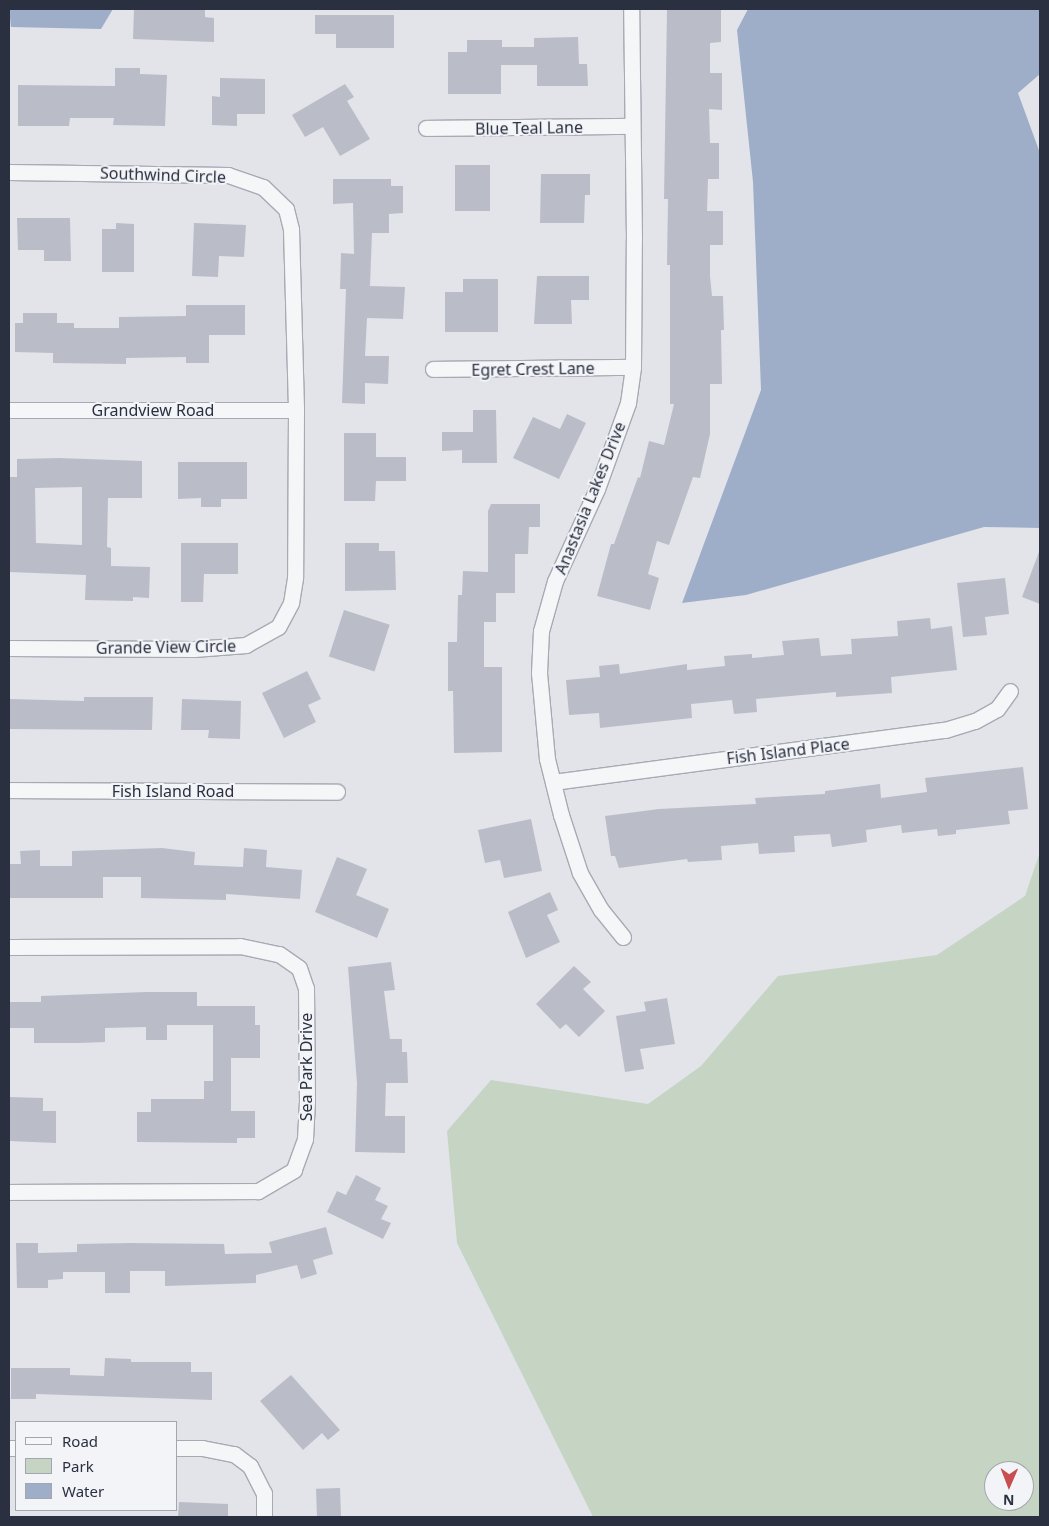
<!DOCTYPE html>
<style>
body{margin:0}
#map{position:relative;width:1049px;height:1526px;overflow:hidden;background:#e2e4ea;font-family:"Noto Sans",sans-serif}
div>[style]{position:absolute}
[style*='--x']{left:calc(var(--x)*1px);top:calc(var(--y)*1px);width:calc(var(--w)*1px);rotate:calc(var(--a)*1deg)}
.green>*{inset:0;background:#c6d4c4}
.water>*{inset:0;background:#9faec8}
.building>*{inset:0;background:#babdc7;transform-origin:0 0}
.roads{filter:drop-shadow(1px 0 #a7aab4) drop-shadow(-1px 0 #a7aab4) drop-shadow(0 1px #a7aab4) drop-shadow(0 -1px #a7aab4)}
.minor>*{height:15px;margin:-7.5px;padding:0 7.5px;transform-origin:7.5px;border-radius:7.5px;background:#f5f6f8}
span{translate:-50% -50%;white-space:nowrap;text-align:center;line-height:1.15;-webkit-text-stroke:4px #f2f4f7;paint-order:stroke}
.street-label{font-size:16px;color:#2b3041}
.frame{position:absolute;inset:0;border:10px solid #2b3041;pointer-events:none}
.legend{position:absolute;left:15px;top:1421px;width:162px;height:90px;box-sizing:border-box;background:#f2f4f7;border:1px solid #a2a6ae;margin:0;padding:6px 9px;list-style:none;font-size:15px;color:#2b3041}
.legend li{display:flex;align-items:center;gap:10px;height:25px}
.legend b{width:25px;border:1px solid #a2a6ae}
.north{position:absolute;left:984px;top:1461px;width:50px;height:50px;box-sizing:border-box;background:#f2f4f7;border:1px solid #a2a6ae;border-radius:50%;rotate:181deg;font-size:14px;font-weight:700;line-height:20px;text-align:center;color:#2b3041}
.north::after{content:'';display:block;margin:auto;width:18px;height:22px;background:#c84e50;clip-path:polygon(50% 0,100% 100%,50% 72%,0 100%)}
</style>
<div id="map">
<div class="green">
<div style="clip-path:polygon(evenodd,1040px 852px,1040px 1517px,593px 1517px,457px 1243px,447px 1131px,491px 1080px,648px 1104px,701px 1066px,778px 976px,937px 955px,1025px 896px,1040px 852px,994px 1471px,1024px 1471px,1024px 1501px,994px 1501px,994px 1471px)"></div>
</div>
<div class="water">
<div style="clip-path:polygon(9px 9px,113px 9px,101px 29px,11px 27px)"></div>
<div style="clip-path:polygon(748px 9px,1040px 9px,1040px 74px,1018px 93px,1040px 153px,1040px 528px,984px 527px,746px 595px,682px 603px,761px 390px,753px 182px,737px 30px)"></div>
</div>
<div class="building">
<div style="clip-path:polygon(134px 9px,205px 9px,205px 17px,214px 18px,214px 42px,133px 39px)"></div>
<div style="clip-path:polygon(667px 9px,721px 9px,721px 42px,710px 43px,710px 73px,722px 73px,722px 110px,709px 109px,710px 143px,719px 143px,719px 179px,708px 179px,707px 211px,723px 211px,723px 245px,710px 245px,710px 276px,712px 296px,723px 296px,724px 330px,721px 330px,722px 384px,710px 384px,710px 434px,700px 478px,693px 477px,669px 545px,657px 541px,648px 574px,659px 578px,650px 610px,597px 596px,611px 544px,614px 544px,638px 477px,640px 478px,649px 441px,664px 445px,674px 404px,670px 404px,670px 265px,667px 265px,668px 199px,664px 199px)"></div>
<div style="clip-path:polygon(315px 15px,394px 15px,394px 48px,336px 48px,336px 34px,315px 34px)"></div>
<div style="clip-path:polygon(578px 37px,579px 64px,587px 64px,588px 86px,537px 86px,537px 65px,501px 65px,501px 94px,448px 94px,448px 52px,467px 52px,467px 40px,502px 40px,502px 47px,534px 47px,534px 38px)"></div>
<div style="clip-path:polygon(115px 68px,140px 68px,140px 74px,167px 75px,165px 126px,113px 125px,114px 118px,70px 118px,69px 126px,18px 126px,18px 85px,115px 86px)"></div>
<div style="clip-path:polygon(220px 78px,265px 79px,265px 114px,237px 114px,237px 126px,212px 125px,212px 96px,220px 97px)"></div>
<div style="clip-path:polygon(345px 84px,354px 97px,347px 101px,370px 139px,340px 156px,323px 127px,305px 137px,292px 115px)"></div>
<div style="left:455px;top:165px;width:35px;height:46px"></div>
<div style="clip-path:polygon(541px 174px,590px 174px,590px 195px,585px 195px,584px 223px,540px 223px)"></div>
<div style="clip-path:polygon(333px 179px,391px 179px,391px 186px,403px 186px,403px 213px,389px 214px,389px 233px,372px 233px,370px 286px,405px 287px,403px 319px,367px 318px,365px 356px,389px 356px,388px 384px,365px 383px,365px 404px,342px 403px,346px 289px,340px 289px,341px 253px,354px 254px,353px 203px,333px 204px)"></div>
<div style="clip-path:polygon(17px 218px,70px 218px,71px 261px,44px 261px,44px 250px,18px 250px)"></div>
<div style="clip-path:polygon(116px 223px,134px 224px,134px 272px,102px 272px,102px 229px,116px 229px)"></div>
<div style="clip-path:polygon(194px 223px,246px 225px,244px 257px,219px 256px,218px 277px,192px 276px)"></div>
<div style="clip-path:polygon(537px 276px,589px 276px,589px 300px,571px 300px,572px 324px,534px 324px)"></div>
<div style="clip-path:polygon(463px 279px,498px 279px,498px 332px,445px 332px,445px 292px,463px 292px)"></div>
<div style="clip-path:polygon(186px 305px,245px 305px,245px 335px,209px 335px,209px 363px,186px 363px,186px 357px,126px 358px,126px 364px,53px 363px,53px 353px,15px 352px,15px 323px,23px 323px,23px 313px,57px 313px,57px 323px,74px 323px,74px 328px,119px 328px,119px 317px,186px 316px)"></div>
<div style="clip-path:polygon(473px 410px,496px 410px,497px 463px,462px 463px,462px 450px,442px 451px,442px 432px,473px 432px)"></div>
<div style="clip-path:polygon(567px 414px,586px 423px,559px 479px,513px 458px,533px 417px,560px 429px)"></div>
<div style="clip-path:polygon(344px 433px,376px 433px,376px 457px,406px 457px,406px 481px,376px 481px,375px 501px,344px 501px)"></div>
<div style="clip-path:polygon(evenodd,59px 458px,142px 461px,142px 498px,108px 498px,107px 547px,111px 548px,111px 566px,150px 567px,149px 598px,133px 597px,133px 601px,85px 600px,86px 575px,9px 572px,9px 477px,17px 477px,17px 459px,59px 458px,82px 487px,82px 545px,36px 543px,35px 488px,82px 487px)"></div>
<div style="clip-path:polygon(178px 462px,247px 462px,247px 499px,221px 499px,221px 507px,201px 507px,201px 498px,178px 499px)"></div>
<div style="clip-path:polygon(491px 504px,540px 504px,540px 527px,529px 527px,528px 554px,515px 554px,515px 593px,496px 593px,496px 622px,484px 622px,484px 667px,502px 667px,502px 752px,454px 753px,453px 691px,448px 691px,448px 642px,457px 642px,458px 595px,462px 595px,463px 571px,488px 572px,488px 511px)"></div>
<div style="clip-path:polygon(181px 543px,238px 543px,238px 574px,204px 574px,203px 602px,181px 602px)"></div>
<div style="clip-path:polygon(345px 543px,379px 543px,379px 551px,395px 551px,396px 590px,345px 591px)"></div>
<div style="clip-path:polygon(1039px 552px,1040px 553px,1040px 604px,1022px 597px)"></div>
<div style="clip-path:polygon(1005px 578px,1009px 614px,985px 617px,987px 635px,963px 637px,957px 583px)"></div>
<div style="left:344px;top:610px;width:48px;height:49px;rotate:18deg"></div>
<div style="clip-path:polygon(930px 618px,931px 629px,952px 626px,957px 670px,891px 677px,892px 693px,836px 697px,836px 692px,756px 699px,757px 712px,734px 714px,732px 700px,691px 704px,692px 718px,600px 728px,599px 713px,569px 715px,566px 680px,600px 677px,599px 666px,619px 664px,620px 674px,687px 664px,687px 670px,725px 666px,724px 656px,752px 654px,752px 658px,784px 655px,782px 641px,819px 638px,821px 656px,852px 654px,851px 639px,898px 636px,897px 621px)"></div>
<div style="clip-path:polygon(307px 671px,321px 699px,308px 705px,316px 722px,284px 738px,262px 693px)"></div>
<div style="clip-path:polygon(84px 697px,153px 697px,152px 730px,9px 729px,9px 699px,84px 701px)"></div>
<div style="clip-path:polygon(182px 699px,241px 701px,240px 739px,208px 738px,209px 730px,181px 730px)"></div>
<div style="clip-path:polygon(1023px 767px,1028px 809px,1008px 811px,1010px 824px,956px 830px,956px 834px,938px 836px,937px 829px,902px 833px,901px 825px,866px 830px,867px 842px,832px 847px,830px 834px,794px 836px,795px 852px,759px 854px,758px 843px,721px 846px,722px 860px,688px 862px,687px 859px,619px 868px,615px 856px,611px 856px,605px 816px,659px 809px,756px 804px,755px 798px,825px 794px,825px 791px,880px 784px,881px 798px,927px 792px,925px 778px)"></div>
<div style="clip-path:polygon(531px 819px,542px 871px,504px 878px,500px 860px,485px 863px,478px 830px)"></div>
<div style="clip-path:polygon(162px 848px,195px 852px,194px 865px,243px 867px,244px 848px,267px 850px,266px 867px,302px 870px,300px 899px,226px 894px,226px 900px,141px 898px,141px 877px,103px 877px,103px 898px,9px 898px,9px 864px,21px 864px,20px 851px,40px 850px,40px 866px,72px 866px,72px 851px)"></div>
<div style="clip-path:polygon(337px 857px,367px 869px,356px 895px,389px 909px,377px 938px,315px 912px)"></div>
<div style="clip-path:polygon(550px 892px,558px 910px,547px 915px,560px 942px,526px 958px,508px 912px)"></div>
<div style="clip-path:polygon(391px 962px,395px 990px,384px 991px,390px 1039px,402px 1039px,402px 1052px,407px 1052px,408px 1083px,386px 1083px,385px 1116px,405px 1116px,405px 1153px,355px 1152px,357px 1083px,348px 967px)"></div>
<div style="clip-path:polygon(574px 966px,591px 982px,583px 989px,605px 1011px,579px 1037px,566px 1024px,560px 1029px,536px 1004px)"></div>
<div style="clip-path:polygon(146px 992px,197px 992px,197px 1006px,255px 1006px,255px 1025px,260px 1025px,260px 1058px,231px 1058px,231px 1111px,255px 1111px,255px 1138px,237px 1138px,237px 1143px,137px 1142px,137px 1112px,151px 1112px,151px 1099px,204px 1099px,204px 1081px,213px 1081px,213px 1025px,167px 1025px,167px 1040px,146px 1040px,146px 1027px,105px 1028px,105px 1042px,79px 1043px,34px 1043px,34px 1028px,9px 1028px,9px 1002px,41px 1002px,41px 996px)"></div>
<div style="clip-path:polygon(667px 998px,675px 1044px,640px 1049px,644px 1069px,625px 1072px,616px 1016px,646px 1011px,644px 1002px)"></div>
<div style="clip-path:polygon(9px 1097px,43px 1098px,43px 1111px,56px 1111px,56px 1143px,9px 1141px)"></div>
<div style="clip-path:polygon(356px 1175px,381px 1188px,375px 1200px,388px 1206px,381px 1219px,391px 1223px,383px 1239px,327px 1212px,337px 1191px,346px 1195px)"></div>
<div style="clip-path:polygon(326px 1227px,333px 1254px,313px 1260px,317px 1274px,301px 1279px,297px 1265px,256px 1275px,256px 1283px,165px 1286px,165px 1271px,130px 1271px,130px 1293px,105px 1293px,105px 1272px,63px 1272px,63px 1279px,48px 1280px,48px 1288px,17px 1288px,16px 1243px,38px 1243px,38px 1253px,77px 1252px,77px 1244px,130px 1243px,224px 1244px,225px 1254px,272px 1253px,269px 1242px)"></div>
<div style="clip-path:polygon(105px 1358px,131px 1359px,131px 1362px,191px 1362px,191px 1372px,212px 1372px,212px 1400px,36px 1394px,36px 1399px,11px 1399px,11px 1368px,70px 1368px,70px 1375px,104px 1376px)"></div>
<div style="clip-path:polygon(291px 1375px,340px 1430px,328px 1440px,322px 1433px,303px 1450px,260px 1401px)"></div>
<div style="left:340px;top:1488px;width:29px;height:24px;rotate:88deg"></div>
<div style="clip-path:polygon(179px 1502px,228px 1504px,228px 1517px,178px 1517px)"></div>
</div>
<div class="roads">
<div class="minor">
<div style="--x:426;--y:128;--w:206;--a:-0.6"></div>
<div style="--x:9;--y:172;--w:219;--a:0.8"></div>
<div style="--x:228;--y:175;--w:37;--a:19"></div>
<div style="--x:263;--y:187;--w:32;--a:44"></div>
<div style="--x:286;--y:209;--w:21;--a:76"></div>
<div style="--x:291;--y:229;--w:181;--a:88.4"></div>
<div style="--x:296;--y:410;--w:168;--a:90.3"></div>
<div style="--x:295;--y:578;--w:25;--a:99"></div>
<div style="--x:291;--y:603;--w:27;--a:118"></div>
<div style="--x:278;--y:627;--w:37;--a:151"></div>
<div style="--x:246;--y:645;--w:52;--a:175.6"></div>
<div style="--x:194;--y:649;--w:185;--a:-179.7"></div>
<div style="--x:433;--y:369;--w:200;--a:-0.6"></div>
<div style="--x:9;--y:410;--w:287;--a:0"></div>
<div style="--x:553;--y:782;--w:395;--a:-7.6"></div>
<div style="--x:945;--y:730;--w:31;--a:-17"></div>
<div style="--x:975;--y:721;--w:25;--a:-29"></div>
<div style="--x:997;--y:709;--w:22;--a:-54"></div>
<div style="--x:9;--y:790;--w:328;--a:0.3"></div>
<div style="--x:623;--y:937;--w:35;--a:-129"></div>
<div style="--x:601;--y:910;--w:43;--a:-119.6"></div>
<div style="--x:580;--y:873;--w:61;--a:-108.1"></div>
<div style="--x:561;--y:815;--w:58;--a:-104"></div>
<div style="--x:547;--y:759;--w:86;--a:-95.3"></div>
<div style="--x:539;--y:673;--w:42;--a:-87.3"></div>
<div style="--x:541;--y:631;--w:52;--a:-74.4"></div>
<div style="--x:555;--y:581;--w:101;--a:-65.5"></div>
<div style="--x:597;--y:489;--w:91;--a:-70.2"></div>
<div style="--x:628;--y:403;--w:36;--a:-82"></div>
<div style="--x:633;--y:367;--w:128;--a:-89.6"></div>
<div style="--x:634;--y:239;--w:230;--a:-90.7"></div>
<div style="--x:9;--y:947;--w:231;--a:-0.2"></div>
<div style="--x:240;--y:946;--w:40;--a:12"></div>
<div style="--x:279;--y:954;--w:24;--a:35"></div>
<div style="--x:299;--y:968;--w:21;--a:71"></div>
<div style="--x:306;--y:988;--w:113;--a:89.5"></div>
<div style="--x:307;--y:1101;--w:38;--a:93"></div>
<div style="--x:305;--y:1139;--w:33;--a:110"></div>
<div style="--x:294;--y:1170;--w:42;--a:149.7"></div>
<div style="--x:258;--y:1191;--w:249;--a:179.8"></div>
<div style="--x:9;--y:1448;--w:7;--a:0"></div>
<div style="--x:176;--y:1448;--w:26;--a:0"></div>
<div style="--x:202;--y:1448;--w:33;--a:11"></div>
<div style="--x:234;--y:1454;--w:20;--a:37"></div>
<div style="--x:250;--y:1466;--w:30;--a:63"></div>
<div style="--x:264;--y:1493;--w:24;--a:90"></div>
</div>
</div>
<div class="street-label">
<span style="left:529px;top:128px;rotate:-1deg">Blue Teal Lane</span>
<span style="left:163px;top:175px;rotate:2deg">Southwind Circle</span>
<span style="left:533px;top:369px;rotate:-1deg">Egret Crest Lane</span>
<span style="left:153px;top:410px">Grandview Road</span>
<span style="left:590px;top:498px;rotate:-68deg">Anastasia Lakes Drive</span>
<span style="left:166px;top:647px;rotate:-1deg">Grande View Circle</span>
<span style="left:788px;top:751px;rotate:-7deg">Fish Island Place</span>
<span style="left:173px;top:791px">Fish Island Road</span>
<span style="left:306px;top:1067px;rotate:-90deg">Sea Park Drive</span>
</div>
<div class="frame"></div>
<ul class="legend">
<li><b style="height:6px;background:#f5f6f8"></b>Road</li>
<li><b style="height:14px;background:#c6d4c4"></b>Park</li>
<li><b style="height:14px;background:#9faec8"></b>Water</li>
</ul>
<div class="north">N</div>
</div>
